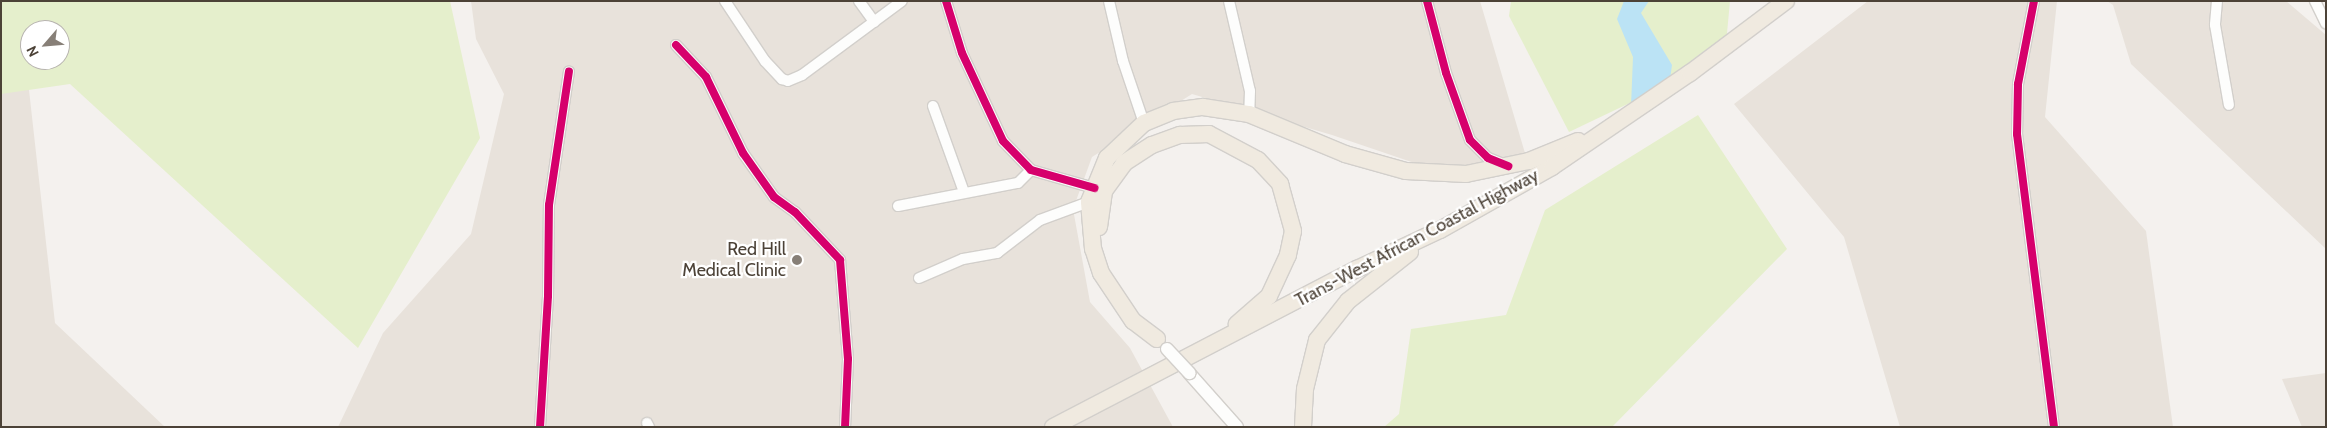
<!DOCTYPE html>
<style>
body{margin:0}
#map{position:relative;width:2327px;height:428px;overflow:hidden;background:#f4f1ee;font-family:Cabin,sans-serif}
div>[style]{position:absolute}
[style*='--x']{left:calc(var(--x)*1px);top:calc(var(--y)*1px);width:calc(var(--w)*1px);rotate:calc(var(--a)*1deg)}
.residential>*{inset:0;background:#e8e2db}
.green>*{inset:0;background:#e5efcc}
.water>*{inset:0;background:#bbe3f5}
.roads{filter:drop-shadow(1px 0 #d2cfcb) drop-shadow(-1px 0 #d2cfcb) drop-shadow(0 1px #d2cfcb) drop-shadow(0 -1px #d2cfcb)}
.minor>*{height:10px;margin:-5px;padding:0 5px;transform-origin:5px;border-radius:5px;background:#fdfdfc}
.tertiary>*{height:12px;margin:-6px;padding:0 6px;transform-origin:6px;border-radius:6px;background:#fdfdfc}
.trunk>*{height:16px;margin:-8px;padding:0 8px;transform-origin:8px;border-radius:8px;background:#f0eae0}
.bridges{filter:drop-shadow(1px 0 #d2cfcb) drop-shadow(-1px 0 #d2cfcb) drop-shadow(0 1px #d2cfcb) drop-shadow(0 -1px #d2cfcb)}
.tertiary-bridge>*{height:12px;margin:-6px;padding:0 6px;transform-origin:6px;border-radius:6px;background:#fdfdfc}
.cycleway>*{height:8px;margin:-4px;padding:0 4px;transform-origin:4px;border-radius:4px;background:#d6006c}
.dots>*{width:14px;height:14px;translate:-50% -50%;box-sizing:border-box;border:2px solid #fff;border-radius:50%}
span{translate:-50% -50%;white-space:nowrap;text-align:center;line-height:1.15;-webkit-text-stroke:4.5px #fff;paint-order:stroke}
.street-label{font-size:18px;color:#4c4237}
.poi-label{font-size:18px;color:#4c4237}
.right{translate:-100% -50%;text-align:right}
.frame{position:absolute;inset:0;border:2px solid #4c4237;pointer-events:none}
.north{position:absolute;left:20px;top:20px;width:50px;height:50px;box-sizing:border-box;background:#fff;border:1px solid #b7b3af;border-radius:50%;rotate:243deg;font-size:14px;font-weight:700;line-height:20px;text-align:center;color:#4c4237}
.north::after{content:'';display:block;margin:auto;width:18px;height:22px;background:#877f77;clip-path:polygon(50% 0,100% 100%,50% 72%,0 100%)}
</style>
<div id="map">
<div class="residential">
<div style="clip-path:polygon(471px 1px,1480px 1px,1527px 160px,1444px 173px,1332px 135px,1192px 94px,1092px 157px,1073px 209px,1090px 302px,1130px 348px,1173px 427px,338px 427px,383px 333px,471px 234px,504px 94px,476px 39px)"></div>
<div style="clip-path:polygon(1868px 1px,2057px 1px,2045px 117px,2146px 231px,2173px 427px,1900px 427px,1844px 237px,1734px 104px)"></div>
<div style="clip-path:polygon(2107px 1px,2286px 1px,2326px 35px,2326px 249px,2131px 64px,2113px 5px)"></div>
<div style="clip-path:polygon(25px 54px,55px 323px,165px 427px,1px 427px,1px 57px)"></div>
<div style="clip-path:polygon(2326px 373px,2326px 427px,2302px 427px,2282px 379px)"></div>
</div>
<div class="green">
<div style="clip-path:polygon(evenodd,1px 1px,450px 1px,480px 138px,358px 348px,70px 84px,1px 94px,1px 1px,30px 30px,60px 30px,60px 60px,30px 60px,30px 30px)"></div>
<div style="clip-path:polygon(1511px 1px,1730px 1px,1726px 44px,1678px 80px,1569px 132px,1509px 16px)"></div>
<div style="clip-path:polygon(1698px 115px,1787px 249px,1612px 427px,1384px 427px,1399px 414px,1411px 329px,1506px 315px,1545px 210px)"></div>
</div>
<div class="water">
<div style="clip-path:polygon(1624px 1px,1649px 1px,1641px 13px,1672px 65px,1669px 86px,1631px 106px,1633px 57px,1617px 19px)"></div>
</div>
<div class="roads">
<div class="minor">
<div style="--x:725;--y:1;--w:72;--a:56.3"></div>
<div style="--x:765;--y:61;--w:25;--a:47"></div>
<div style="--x:782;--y:79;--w:6;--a:18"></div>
<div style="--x:788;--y:81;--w:15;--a:-23"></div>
<div style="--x:802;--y:75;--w:124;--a:-36.5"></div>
<div style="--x:859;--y:1;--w:26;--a:54"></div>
<div style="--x:946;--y:1;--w:54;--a:72.9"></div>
<div style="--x:962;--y:53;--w:97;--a:65"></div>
<div style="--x:1003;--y:141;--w:40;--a:46"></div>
<div style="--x:1031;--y:170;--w:66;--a:15.9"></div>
<div style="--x:1109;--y:1;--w:62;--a:76.9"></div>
<div style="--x:1123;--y:61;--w:65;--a:71.3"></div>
<div style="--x:1229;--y:1;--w:92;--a:76.9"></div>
<div style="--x:1250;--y:91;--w:23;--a:92"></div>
<div style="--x:1427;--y:1;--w:74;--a:75.2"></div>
<div style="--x:1446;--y:73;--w:71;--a:70.3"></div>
<div style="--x:1470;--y:140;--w:25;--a:45"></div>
<div style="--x:1488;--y:158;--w:18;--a:22"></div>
<div style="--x:2034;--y:1;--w:85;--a:100.9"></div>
<div style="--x:2018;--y:84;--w:50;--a:91.1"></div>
<div style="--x:2017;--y:134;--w:295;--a:82.8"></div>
<div style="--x:2217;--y:1;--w:24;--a:95"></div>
<div style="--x:2215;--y:25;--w:81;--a:80.1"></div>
<div style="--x:2315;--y:1;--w:25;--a:64"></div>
<div style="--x:676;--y:45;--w:44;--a:46.8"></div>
<div style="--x:706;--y:77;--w:85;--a:64"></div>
<div style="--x:743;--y:153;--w:54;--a:54.8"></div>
<div style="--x:774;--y:197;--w:26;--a:36"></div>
<div style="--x:795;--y:212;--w:66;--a:46.8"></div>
<div style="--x:840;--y:260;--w:99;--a:85.4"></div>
<div style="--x:848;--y:359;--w:68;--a:92.5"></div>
<div style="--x:933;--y:106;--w:91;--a:70.2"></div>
<div style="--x:898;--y:206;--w:122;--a:-10.9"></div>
<div style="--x:1018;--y:183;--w:18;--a:-45"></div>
<div style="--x:919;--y:278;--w:48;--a:-23.4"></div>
<div style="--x:963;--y:259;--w:35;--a:-10"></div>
<div style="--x:997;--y:253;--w:54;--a:-37.5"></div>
<div style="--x:1040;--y:220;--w:52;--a:-20.2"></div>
<div style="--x:647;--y:423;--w:4;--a:63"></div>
<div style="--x:540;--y:427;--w:131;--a:-86.5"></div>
<div style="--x:548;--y:296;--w:91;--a:-89.4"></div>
<div style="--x:549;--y:205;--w:135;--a:-81.5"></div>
</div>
<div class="tertiary">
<div style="--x:1189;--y:373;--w:72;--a:48.4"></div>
</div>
<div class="trunk">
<div style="--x:1099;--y:227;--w:36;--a:-82"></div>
<div style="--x:1104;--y:191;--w:34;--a:-54"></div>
<div style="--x:1124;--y:163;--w:33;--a:-33"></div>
<div style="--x:1152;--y:145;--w:30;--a:-20"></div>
<div style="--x:1180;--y:135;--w:29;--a:-2"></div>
<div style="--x:1209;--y:134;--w:55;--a:28"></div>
<div style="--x:1258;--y:160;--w:33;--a:47"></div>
<div style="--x:1280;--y:184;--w:49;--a:74.5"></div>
<div style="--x:1293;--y:231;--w:25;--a:102"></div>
<div style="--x:1288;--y:255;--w:45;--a:114.9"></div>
<div style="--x:1269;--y:296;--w:43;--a:138.8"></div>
<div style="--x:1157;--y:339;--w:30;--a:-143"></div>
<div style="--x:1133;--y:321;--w:58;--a:-123.7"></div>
<div style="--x:1101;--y:273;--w:25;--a:-108"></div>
<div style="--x:1093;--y:249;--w:47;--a:-94.9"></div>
<div style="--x:1089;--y:202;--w:48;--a:-67.8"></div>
<div style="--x:1107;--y:158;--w:51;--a:-43.4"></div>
<div style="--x:1144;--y:123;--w:31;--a:-22"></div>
<div style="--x:1173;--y:111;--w:30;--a:-8"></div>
<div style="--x:1203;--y:107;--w:47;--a:8.7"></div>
<div style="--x:1249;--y:114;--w:104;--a:22.6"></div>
<div style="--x:1345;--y:154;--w:63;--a:15.6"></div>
<div style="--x:1406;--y:171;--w:60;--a:2.9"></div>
<div style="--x:1466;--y:174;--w:64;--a:-11.7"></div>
<div style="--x:1529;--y:161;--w:53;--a:-22.2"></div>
<div style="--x:1053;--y:427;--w:343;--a:-27.5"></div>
<div style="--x:1357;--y:269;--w:92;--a:-25.2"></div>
<div style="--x:1440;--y:230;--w:129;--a:-29.4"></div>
<div style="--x:1552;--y:167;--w:167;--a:-34.3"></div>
<div style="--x:1690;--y:73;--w:120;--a:-36.9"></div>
<div style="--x:1303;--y:427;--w:38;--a:-87"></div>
<div style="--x:1305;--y:389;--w:50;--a:-76.2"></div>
<div style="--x:1317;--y:340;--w:50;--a:-51.5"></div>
<div style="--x:1348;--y:301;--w:79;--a:-38.3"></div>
</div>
</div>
<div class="bridges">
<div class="tertiary-bridge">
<div style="--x:1167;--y:349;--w:33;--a:47"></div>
</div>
</div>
<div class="cycleway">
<div style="--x:946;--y:1;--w:54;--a:72.9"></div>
<div style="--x:962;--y:53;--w:97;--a:65"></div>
<div style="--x:1003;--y:141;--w:40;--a:46"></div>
<div style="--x:1031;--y:170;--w:66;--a:15.9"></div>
<div style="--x:1427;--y:1;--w:74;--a:75.2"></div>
<div style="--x:1446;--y:73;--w:71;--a:70.3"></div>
<div style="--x:1470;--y:140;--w:25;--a:45"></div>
<div style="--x:1488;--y:158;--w:22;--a:22"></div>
<div style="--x:2034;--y:1;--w:85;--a:100.9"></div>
<div style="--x:2018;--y:84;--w:50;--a:91.1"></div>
<div style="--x:2017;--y:134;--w:295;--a:82.8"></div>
<div style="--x:676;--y:45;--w:44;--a:46.8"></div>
<div style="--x:706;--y:77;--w:85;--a:64"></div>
<div style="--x:743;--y:153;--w:54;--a:54.8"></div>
<div style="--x:774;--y:197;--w:26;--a:36"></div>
<div style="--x:795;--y:212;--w:66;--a:46.8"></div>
<div style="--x:840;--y:260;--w:99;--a:85.4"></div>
<div style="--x:848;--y:359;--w:68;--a:92.5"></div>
<div style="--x:540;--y:427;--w:131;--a:-86.5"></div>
<div style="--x:548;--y:296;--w:91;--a:-89.4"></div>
<div style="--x:549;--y:205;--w:135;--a:-81.5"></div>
</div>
<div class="dots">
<div style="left:797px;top:260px;background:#877f77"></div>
</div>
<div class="street-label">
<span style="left:1417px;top:238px;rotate:-28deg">Trans-West African Coastal Highway</span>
</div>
<div class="poi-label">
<span class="right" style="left:786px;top:260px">Red Hill<br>Medical Clinic</span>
</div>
<div class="frame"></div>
<div class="north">N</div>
</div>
